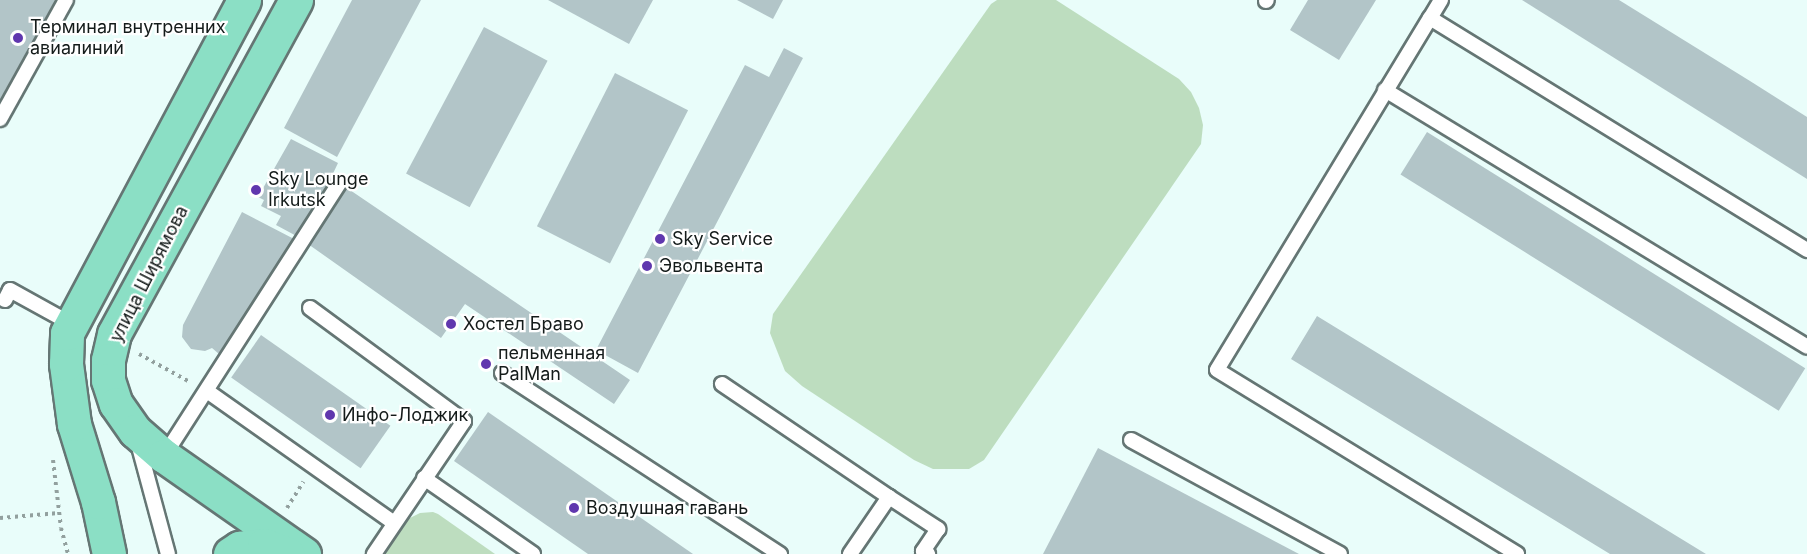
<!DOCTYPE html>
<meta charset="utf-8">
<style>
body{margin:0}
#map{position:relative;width:1807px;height:554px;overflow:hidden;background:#e9fdfa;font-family:Inter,sans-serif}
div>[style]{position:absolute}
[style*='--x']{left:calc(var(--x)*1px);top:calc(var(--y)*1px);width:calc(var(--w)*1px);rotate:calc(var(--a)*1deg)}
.green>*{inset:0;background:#bdddbf}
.building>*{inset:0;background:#b2c5c8;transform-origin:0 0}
.path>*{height:4px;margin-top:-2px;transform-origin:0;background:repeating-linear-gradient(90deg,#92a09e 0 3px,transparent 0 7.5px)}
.roads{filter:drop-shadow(2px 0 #657674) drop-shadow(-2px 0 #657674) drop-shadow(0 2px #657674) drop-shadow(0 -2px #657674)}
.service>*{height:14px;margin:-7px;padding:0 7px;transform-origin:7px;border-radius:7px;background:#fff}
.primary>*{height:33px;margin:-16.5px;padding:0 16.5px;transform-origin:16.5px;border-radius:16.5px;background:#8bdfc5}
.dots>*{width:16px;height:16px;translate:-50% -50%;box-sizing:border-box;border:3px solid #fff;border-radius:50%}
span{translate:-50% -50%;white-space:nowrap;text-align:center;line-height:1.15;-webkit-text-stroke:4.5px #fff;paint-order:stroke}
.poi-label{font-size:18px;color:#141b1a}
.left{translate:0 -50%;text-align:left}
.street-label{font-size:18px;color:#141b1a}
</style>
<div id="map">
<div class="green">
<div style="clip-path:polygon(997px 0,1056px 0,1179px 79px,1191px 92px,1199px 108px,1203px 125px,1201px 144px,984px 460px,969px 469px,933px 469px,914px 460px,802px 386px,785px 371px,770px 333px,773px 314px,991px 4px)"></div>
<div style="clip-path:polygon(433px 512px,438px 514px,495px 554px,383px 554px,408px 519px,420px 513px)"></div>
</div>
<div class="building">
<div style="clip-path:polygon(0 0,57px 0,0 103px)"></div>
<div style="clip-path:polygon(352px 0,421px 0,337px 157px,284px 128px)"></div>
<div style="clip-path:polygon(548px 0,653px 0,629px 44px)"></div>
<div style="clip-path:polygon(737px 0,783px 0,773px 19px)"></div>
<div style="clip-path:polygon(1308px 0,1376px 0,1339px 60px,1290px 30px)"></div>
<div style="clip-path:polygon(1522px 0,1619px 0,1750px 81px,1807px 117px,1807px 179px)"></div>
<div style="left:484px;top:27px;width:72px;height:166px;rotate:28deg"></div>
<div style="clip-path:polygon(784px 48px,803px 58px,638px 373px,596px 350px,745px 65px,769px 77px)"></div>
<div style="left:615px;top:73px;width:82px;height:172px;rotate:27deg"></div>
<div style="left:1427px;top:132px;width:446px;height:50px;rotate:32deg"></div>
<div style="clip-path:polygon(291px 139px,338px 163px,302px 239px,276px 225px,281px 216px,261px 206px,264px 200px,258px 197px)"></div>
<div style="clip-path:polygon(347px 188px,630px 380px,614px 404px,465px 304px,441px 338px,308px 244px)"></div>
<div style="clip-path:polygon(242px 212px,296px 240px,246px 320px,219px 354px,212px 348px,205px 351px,191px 349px,182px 337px,183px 325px)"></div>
<div style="clip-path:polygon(1317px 316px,1536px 450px,1706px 554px,1610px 554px,1291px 359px)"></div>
<div style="left:261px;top:335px;width:158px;height:52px;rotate:35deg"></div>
<div style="clip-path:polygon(488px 412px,693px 554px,588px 554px,454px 461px)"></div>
<div style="clip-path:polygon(1098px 448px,1299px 554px,1043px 554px)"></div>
</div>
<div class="path">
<div style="--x:139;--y:354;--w:58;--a:28.8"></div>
<div style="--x:53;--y:460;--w:68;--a:83.3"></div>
<div style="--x:61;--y:528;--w:27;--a:75"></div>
<div style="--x:287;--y:508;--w:31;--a:-58"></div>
<div style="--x:0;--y:518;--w:59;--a:-4.8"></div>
</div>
<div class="roads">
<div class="service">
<div style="--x:1441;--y:0;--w:21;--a:121"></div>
<div style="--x:1430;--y:18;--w:443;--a:31.6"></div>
<div style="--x:1266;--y:1;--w:1;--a:-45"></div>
<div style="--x:1430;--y:18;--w:411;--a:121.2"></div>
<div style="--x:1217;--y:370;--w:352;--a:31.5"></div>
<div style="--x:1385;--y:90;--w:494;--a:31.3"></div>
<div style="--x:0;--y:119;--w:136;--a:-61"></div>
<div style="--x:5;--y:300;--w:11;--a:-63"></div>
<div style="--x:10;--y:290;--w:68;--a:28.8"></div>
<div style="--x:310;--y:308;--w:191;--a:36.3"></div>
<div style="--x:464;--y:421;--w:161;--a:124.1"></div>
<div style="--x:502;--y:373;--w:332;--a:33.1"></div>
<div style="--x:722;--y:384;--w:202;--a:34.1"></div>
<div style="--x:889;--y:497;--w:69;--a:124.4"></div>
<div style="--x:207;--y:391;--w:229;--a:35.2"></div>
<div style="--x:1131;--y:440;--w:238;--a:28.6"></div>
<div style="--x:138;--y:443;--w:115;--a:74.9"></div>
<div style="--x:164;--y:456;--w:324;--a:-57.3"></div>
<div style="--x:424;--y:478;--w:133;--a:34.9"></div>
<div style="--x:889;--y:497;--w:59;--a:33.1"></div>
<div style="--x:938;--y:529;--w:27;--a:124"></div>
<div style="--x:923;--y:551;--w:6;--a:31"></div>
</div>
<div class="primary">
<div style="--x:296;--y:0;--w:380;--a:118.6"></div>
<div style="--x:114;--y:334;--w:27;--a:103"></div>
<div style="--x:108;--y:360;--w:20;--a:90"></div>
<div style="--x:108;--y:380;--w:25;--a:72"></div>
<div style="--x:116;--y:404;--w:33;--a:55"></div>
<div style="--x:135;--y:431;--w:38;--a:41"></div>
<div style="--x:164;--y:456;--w:171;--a:35"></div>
<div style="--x:109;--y:554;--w:53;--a:-101.9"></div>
<div style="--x:98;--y:502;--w:82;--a:-107.1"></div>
<div style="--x:74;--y:424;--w:61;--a:-97.6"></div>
<div style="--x:66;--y:364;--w:31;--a:-88"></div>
<div style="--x:67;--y:333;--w:377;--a:-62"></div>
<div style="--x:230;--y:554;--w:11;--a:-34"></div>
<div style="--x:239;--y:548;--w:25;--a:-7"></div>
<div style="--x:264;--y:545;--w:25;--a:21"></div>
</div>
</div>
<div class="dots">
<div style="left:18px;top:38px;background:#6037ae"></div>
<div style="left:256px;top:190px;background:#6037ae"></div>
<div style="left:660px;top:239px;background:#6037ae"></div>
<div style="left:647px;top:266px;background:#6037ae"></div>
<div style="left:451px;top:324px;background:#6037ae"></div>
<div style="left:486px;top:364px;background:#6037ae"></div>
<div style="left:330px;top:415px;background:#6037ae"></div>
<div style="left:574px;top:508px;background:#6037ae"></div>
</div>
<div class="poi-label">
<span class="left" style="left:30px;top:38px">Терминал внутренних<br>авиалиний</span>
<span class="left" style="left:268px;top:190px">Sky Lounge<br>Irkutsk</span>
<span class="left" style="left:672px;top:239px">Sky Service</span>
<span class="left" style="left:659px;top:266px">Эвольвента</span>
<span class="left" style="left:463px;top:324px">Хостел Браво</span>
<span class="left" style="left:498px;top:364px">пельменная<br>PalMan</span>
<span class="left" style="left:342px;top:415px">Инфо-Лоджик</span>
<span class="left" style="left:586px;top:508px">Воздушная гавань</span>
</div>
<div class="street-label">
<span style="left:149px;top:274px;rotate:-63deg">улица Ширямова</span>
</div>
</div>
